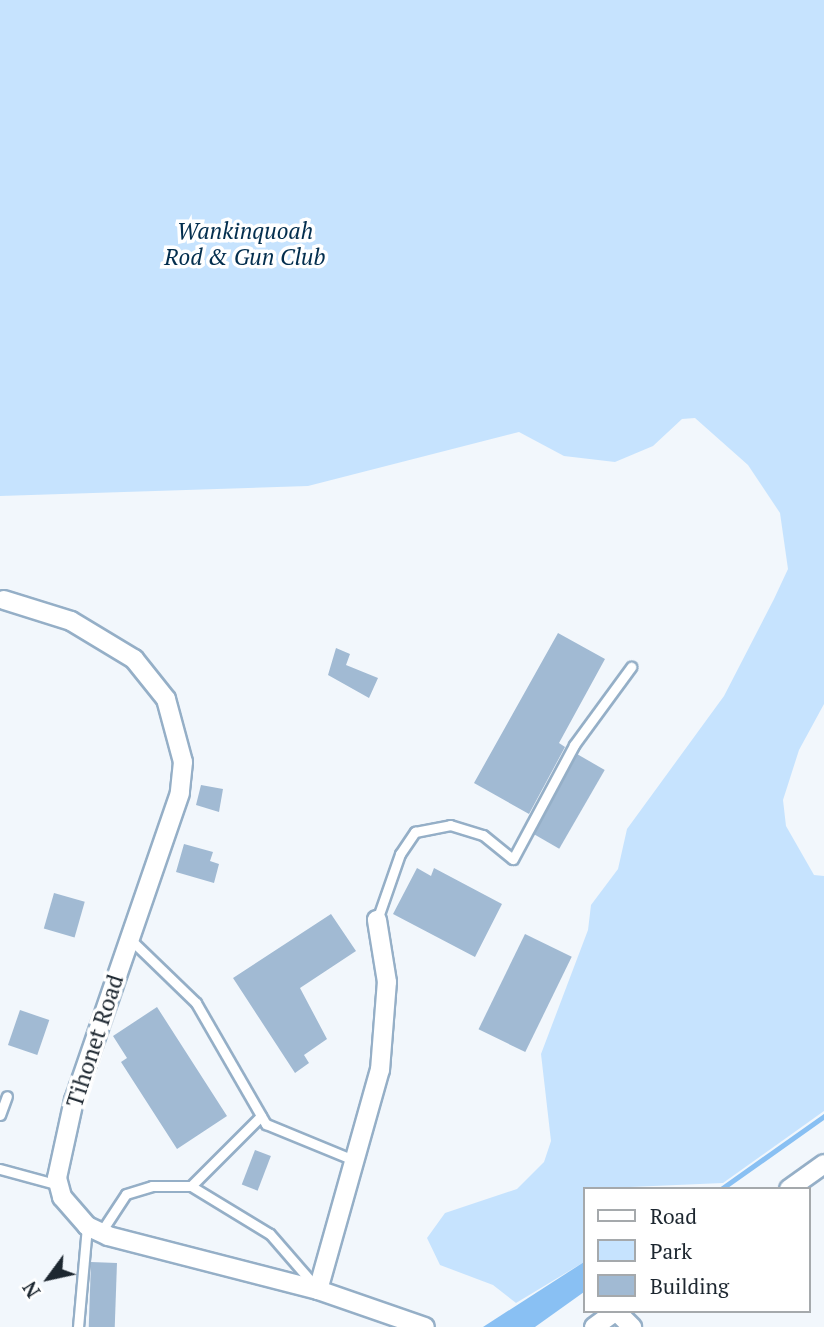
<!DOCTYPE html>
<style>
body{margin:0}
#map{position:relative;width:824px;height:1327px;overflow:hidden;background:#f2f7fc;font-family:"PT Serif",serif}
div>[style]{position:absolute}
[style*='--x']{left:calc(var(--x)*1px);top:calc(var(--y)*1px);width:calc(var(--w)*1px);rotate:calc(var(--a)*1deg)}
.green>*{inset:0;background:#c6e3fe}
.water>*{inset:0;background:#89c0f3}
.stream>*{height:5px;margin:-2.5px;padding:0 2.5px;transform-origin:2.5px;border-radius:2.5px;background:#89c0f3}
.building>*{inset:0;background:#a1bad3;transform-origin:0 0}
.roads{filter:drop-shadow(2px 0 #95afc7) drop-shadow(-2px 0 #95afc7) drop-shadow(0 2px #95afc7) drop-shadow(0 -2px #95afc7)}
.lane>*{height:9px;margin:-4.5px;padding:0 4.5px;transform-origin:4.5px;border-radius:4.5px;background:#fff}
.street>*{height:18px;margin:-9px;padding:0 9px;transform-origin:9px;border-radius:9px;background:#fff}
span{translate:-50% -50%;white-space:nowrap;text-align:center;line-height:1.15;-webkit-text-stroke:7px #fff;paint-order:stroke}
.park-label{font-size:23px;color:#032e4e;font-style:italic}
.street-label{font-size:23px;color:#1d2730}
.legend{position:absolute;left:583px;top:1187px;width:228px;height:126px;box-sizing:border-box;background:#fff;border:2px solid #a5a9ac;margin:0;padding:9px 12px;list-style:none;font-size:21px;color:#1d2730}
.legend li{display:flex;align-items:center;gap:14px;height:35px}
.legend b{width:35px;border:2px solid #a5a9ac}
.north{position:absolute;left:14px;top:1243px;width:70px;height:70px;-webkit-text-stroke:5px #fff;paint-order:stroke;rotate:237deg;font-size:19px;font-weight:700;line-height:28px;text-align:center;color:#1d2730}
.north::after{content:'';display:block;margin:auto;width:24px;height:32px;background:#1d2730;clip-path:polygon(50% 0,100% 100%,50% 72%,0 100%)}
</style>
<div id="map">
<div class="green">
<div style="clip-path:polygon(0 0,824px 0,824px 704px,799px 750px,783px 800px,786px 826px,814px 875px,824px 876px,824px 1111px,723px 1183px,584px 1189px,584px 1262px,516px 1303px,493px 1285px,440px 1265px,427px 1238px,445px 1213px,517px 1189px,544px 1162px,551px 1141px,541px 1054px,588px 930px,591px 905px,618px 869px,627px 829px,724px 696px,774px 599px,788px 569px,780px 513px,748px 465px,695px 418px,682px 419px,653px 446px,615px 462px,564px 456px,519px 432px,308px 486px,0 496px)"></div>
</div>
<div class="water">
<div style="clip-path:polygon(584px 1262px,584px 1292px,535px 1327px,483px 1327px)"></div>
</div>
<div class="stream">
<div style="--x:721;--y:1189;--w:126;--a:-35.3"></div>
</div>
<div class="building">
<div style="clip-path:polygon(558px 633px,605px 659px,559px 743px,565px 747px,529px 814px,474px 783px)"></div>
<div style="clip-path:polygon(336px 648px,350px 654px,346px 665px,378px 678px,369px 698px,328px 675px)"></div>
<div style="left:577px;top:754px;width:32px;height:91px;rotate:30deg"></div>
<div style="clip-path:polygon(201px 785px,223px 789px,219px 812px,196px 805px)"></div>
<div style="clip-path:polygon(184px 844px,213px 852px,210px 861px,219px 864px,214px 883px,176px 872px)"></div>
<div style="clip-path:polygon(417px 868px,431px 876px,434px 868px,502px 904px,475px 957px,393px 914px)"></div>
<div style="left:54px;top:893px;width:32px;height:37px;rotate:16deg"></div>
<div style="clip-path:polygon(331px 914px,356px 951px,300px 988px,327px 1039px,304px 1055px,309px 1063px,295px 1073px,233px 978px)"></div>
<div style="left:525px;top:934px;width:52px;height:106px;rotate:26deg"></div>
<div style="clip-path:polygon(157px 1007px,227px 1116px,177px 1149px,121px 1062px,127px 1058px,113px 1036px)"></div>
<div style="left:20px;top:1010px;width:31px;height:37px;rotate:19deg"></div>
<div style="left:255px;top:1150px;width:17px;height:37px;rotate:21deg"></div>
<div style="left:91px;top:1262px;width:26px;height:65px;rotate:2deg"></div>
</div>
<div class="roads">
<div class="lane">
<div style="--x:377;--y:920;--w:70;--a:-70.8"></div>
<div style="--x:400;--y:854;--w:27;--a:-56"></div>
<div style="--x:415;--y:832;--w:36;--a:-11"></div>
<div style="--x:450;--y:825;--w:34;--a:17"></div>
<div style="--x:483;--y:835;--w:38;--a:39"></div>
<div style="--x:513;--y:859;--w:129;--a:-61.8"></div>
<div style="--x:574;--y:745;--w:97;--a:-53.8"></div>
<div style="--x:129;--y:938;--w:93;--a:44.1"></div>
<div style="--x:196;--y:1003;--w:140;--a:60"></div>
<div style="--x:266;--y:1124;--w:97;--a:22.3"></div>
<div style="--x:0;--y:1115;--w:20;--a:-70"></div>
<div style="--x:0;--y:1169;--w:61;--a:15.2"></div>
<div style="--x:191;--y:1186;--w:99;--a:-45"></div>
<div style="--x:101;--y:1232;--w:45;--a:-56.7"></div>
<div style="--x:126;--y:1194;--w:27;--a:-17"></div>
<div style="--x:152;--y:1186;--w:39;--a:0"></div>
<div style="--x:191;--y:1186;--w:92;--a:31.3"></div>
<div style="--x:270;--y:1234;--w:69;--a:49.1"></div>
<div style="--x:78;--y:1327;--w:101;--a:-84.9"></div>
</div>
<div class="street">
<div style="--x:4;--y:600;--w:70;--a:17.4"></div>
<div style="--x:71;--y:621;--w:74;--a:31.1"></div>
<div style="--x:134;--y:659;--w:51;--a:51.3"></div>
<div style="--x:166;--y:699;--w:65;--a:74.9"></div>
<div style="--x:183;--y:762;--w:31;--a:96"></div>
<div style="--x:180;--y:793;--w:325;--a:109"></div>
<div style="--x:74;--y:1100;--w:80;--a:102.3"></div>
<div style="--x:57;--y:1178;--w:20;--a:75"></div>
<div style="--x:62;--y:1197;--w:38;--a:49"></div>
<div style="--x:87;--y:1226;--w:23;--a:25"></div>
<div style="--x:108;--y:1236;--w:217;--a:14.4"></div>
<div style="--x:318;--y:1290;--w:113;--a:19.1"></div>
<div style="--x:789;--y:1189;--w:43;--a:-35.5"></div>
<div style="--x:318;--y:1290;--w:229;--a:-74.3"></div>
<div style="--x:380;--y:1070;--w:88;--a:-85.5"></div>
<div style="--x:387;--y:982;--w:63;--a:-99.2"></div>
<div style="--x:616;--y:1311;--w:23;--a:45"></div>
<div style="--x:594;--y:1327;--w:27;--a:-36"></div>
</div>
</div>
<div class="park-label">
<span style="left:245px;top:244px">Wankinquoah<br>Rod &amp; Gun Club</span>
</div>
<div class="street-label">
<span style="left:95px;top:1041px;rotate:-72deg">Tihonet Road</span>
</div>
<ul class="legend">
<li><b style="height:9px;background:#fff"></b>Road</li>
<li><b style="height:19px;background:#c6e3fe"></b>Park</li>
<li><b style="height:19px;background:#a1bad3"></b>Building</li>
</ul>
<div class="north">N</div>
</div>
